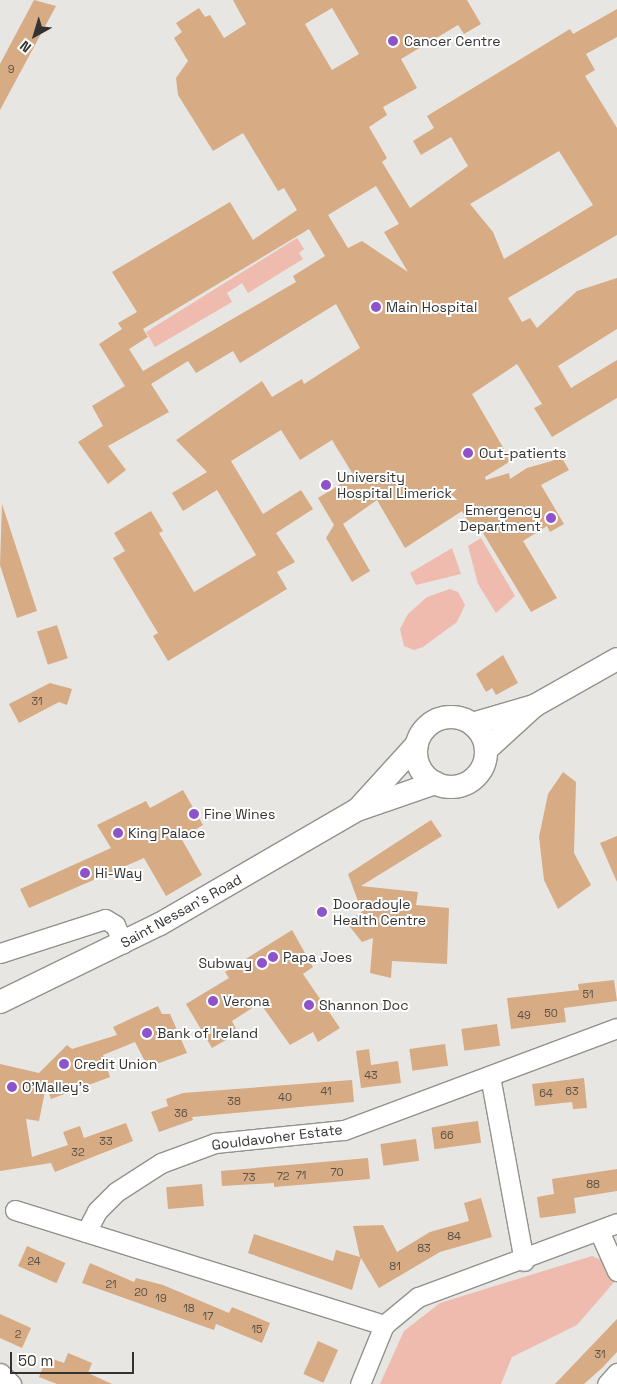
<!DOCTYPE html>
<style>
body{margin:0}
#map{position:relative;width:617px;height:1384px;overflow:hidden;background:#e7e6e2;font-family:"Space Grotesk",sans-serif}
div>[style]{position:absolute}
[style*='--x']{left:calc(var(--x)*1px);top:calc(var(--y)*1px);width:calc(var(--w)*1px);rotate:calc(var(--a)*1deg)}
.green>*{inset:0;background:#efbbaf}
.building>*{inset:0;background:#d7ab84;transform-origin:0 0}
.roads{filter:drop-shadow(1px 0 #92918d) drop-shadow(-1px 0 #92918d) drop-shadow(0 1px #92918d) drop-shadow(0 -1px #92918d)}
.minor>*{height:19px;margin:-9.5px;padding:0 9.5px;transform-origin:9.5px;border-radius:9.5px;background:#fff}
.major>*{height:22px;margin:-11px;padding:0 11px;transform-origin:11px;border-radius:11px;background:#fff}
.major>.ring{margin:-11px;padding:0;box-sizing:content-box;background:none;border:22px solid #fff;border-radius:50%}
.dots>*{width:14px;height:14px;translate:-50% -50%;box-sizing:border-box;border:2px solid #fff;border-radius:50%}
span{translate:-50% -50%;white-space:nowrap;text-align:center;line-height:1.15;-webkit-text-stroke:4px #fff;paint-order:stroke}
.number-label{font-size:11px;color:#5c5146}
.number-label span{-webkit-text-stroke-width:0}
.poi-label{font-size:14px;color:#333331}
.left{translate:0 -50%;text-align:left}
.right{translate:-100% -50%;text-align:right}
.street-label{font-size:14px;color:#333331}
.north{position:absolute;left:10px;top:10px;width:50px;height:50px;-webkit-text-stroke:4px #fff;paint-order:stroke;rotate:219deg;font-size:14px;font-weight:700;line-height:20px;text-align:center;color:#333331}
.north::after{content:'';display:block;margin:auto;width:18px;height:22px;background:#333331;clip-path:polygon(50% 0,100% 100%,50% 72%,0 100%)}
.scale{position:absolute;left:10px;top:1352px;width:124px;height:22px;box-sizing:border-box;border:2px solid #333331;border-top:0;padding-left:6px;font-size:15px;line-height:18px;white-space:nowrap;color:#333331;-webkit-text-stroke:4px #fff;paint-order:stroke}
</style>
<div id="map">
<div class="green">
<div style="clip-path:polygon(297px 238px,304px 249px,299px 253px,303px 259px,248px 293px,242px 283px,227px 293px,232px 302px,155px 347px,146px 332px)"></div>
<div style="clip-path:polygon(481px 538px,515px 596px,496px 613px,478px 584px,468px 546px)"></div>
<div style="clip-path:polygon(452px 548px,461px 574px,416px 585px,410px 573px)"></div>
<div style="clip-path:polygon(450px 589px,458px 592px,465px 605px,457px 622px,423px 647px,414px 650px,404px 646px,400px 629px,408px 614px,427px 597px)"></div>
<div style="clip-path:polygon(592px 1256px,602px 1260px,616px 1280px,577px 1325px,512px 1357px,501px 1384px,380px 1384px,404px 1331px,440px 1303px)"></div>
</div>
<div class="building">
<div style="clip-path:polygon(34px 0,56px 6px,0 110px,0 64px)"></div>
<div style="clip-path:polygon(evenodd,233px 0,467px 0,481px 24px,464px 34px,458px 25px,401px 59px,417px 88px,383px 107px,387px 115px,369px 127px,387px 158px,382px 162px,410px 208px,468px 166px,451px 137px,421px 155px,413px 141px,434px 128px,427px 116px,570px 29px,573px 34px,617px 9px,617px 37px,586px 54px,595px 70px,585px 76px,617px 128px,617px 235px,508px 298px,522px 322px,530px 318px,537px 328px,577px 291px,617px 278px,617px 329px,558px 366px,571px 388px,617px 360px,617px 398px,552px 437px,534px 408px,542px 404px,517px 364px,472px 394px,508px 456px,509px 462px,485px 477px,486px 480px,509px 473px,510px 479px,527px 468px,562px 458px,569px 470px,541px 485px,564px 524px,550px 532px,547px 526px,523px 541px,557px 598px,531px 612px,480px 528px,474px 531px,462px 511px,405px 548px,377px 500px,343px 524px,370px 571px,352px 582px,326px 538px,334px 525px,318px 498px,354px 476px,332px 440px,300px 460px,281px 430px,231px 461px,263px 514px,301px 490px,313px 509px,276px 533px,295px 562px,277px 572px,287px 589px,168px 661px,153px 636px,158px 633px,113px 558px,125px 551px,114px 533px,151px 511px,163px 531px,159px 533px,194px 592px,256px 555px,217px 490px,183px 511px,172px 493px,207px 472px,176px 440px,262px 381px,272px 397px,302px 379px,304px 384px,360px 348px,336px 304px,240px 363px,233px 351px,196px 373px,188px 361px,151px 384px,169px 412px,108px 446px,126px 470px,108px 484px,78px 442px,103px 426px,92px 406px,125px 386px,99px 344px,122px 329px,118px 323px,137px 312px,112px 272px,230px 202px,253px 240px,297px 210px,284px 188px,278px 191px,243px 133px,213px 151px,178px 95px,176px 78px,188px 61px,174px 38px,182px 32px,176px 23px,199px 8px,205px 17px,210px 15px,224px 38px,246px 24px,233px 0,332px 8px,359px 54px,332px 70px,305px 24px,332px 8px,233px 0,559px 151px,593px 205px,504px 259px,493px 232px,470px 204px,559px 151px,233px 0,376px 186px,399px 224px,384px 232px,408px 272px,362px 241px,348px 248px,328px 215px,376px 186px,233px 0,309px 229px,325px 256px,293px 276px,296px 282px,143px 371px,129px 349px,148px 337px,143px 329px,309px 229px)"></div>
<div style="clip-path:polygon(2px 504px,37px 611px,17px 618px,0 565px)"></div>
<div style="left:57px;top:625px;width:35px;height:21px;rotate:72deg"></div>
<div style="clip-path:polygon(503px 655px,518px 683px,496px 695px,492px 688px,486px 692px,476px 674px)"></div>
<div style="clip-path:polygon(50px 683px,72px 689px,67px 705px,59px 702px,19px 723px,9px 704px)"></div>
<div style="clip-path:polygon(563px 772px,576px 782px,574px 853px,591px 885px,558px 909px,544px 880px,539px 837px,548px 794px)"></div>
<div style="clip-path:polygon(183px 790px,203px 825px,181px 838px,202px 875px,166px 896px,144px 858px,29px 908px,20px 889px,111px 848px,97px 825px,146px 801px,150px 808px)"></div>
<div style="clip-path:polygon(431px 820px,442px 836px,361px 886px,418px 892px,416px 905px,449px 908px,447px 964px,392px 961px,391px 978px,370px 973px,373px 938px,362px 942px,346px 922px,362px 912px,348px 874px)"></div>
<div style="clip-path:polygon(617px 836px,617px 882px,600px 843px)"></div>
<div style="clip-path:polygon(292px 930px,313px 967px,303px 974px,340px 1028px,318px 1042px,313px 1032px,290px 1045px,260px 1003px,232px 1021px,238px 1033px,212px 1048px,186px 1004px,229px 978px,225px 972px)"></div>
<div style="clip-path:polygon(614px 980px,617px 1001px,564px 1008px,566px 1022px,511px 1029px,507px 998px,579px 990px,578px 984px)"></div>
<div style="clip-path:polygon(158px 1006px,162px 1014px,170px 1014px,187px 1053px,148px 1067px,135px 1042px,103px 1055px,110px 1077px,51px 1099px,46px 1086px,39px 1121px,26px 1119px,32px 1157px,68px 1145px,63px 1132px,80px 1126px,84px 1138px,126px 1123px,133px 1141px,55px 1172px,51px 1163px,0 1171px,0 1064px,39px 1073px,67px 1045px,72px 1049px,117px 1035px,113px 1027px)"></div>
<div style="left:497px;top:1024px;width:22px;height:36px;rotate:82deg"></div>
<div style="left:445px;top:1044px;width:22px;height:36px;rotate:82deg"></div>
<div style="clip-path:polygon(369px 1049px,371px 1065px,398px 1061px,401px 1083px,361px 1088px,356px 1051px)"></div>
<div style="clip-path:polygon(584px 1078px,587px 1108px,573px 1109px,572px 1102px,535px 1106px,532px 1084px)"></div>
<div style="clip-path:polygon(352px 1080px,354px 1102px,192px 1117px,193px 1120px,159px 1132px,151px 1112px,168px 1106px,166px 1099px,183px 1093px)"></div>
<div style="left:478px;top:1121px;width:22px;height:47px;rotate:82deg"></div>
<div style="left:416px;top:1139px;width:22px;height:36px;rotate:82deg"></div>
<div style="clip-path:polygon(368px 1158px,370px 1179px,274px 1187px,274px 1183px,222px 1186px,221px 1171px)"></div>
<div style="clip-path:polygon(617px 1169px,617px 1191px,574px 1198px,576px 1213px,540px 1218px,537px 1197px,554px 1194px,552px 1179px)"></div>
<div style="left:202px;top:1184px;width:22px;height:36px;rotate:85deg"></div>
<div style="clip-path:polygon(481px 1198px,492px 1237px,440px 1252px,379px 1288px,361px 1258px,352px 1290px,248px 1253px,254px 1234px,333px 1261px,336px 1250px,360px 1257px,353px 1226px,383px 1225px,397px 1252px,430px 1232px,469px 1221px,464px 1203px)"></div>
<div style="left:27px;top:1246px;width:42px;height:22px;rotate:24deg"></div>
<div style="clip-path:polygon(90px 1263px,134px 1282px,136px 1278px,163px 1285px,229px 1313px,232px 1307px,270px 1323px,262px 1343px,216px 1324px,214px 1330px,82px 1283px)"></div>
<div style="clip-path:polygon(0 1314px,31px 1328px,22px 1348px,0 1338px)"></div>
<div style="clip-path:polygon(617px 1319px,617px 1352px,602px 1368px,584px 1384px,555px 1384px)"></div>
<div style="left:318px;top:1341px;width:22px;height:36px;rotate:24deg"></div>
<div style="clip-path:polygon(68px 1353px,92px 1363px,88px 1373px,112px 1384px,57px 1384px,39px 1377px,47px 1357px,64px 1363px)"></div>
</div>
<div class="roads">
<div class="minor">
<div style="--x:0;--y:953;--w:110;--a:-17.9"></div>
<div style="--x:105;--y:919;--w:12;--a:31"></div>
<div style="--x:115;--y:925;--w:20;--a:66"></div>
<div style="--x:490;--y:1076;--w:188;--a:79.6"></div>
<div style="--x:15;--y:1210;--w:387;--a:17.3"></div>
<div style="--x:599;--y:1231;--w:44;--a:65.8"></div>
<div style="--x:86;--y:1232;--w:24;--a:-62"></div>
<div style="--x:97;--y:1211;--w:27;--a:-45"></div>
<div style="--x:116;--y:1192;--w:54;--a:-32.8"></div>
<div style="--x:161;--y:1163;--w:58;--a:-20.3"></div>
<div style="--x:215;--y:1143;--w:130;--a:-5.8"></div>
<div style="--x:344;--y:1130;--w:291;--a:-20.5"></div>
<div style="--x:0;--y:1373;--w:16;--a:45"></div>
<div style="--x:360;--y:1384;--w:64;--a:-67.9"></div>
<div style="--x:384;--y:1325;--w:44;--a:-39.5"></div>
<div style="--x:418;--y:1297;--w:212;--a:-20.4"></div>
<div style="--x:607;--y:1384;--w:15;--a:-48"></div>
</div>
<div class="major">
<div class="ring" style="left:416px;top:717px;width:48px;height:48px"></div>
<div style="--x:472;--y:724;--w:65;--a:-16.2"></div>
<div style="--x:534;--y:706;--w:95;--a:-29.5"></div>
<div style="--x:486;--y:750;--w:65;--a:-42.5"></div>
<div style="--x:359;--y:808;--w:86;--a:-47.8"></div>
<div style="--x:0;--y:1002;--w:178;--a:-26"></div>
<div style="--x:160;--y:924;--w:228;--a:-30.1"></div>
<div style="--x:357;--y:810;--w:83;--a:-19.1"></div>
</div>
</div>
<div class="dots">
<div style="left:393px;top:41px;background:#8e52c9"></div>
<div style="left:376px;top:307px;background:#8e52c9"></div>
<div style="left:468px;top:453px;background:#8e52c9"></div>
<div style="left:326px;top:485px;background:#8e52c9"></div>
<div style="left:551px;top:518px;background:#8e52c9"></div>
<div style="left:194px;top:814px;background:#8e52c9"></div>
<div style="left:118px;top:833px;background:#8e52c9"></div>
<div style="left:85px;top:873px;background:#8e52c9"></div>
<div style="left:322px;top:912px;background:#8e52c9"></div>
<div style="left:273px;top:957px;background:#8e52c9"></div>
<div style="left:262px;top:963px;background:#8e52c9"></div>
<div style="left:213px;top:1001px;background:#8e52c9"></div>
<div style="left:309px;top:1005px;background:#8e52c9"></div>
<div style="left:147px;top:1033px;background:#8e52c9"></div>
<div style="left:64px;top:1064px;background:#8e52c9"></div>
<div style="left:12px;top:1087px;background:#8e52c9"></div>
</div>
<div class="number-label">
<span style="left:11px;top:69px">9</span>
<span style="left:37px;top:701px">31</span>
<span style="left:588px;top:994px">51</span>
<span style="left:551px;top:1013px">50</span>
<span style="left:524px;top:1015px">49</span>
<span style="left:371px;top:1075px">43</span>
<span style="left:326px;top:1091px">41</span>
<span style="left:572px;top:1091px">63</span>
<span style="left:546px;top:1093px">64</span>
<span style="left:285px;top:1097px">40</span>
<span style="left:234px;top:1101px">38</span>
<span style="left:181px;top:1113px">36</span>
<span style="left:447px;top:1135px">66</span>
<span style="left:106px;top:1141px">33</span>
<span style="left:78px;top:1152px">32</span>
<span style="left:337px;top:1172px">70</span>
<span style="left:301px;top:1175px">71</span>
<span style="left:283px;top:1176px">72</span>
<span style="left:249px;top:1177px">73</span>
<span style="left:593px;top:1184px">88</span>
<span style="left:454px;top:1236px">84</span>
<span style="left:424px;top:1248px">83</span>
<span style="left:34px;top:1261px">24</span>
<span style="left:395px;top:1266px">81</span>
<span style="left:111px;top:1284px">21</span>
<span style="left:141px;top:1292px">20</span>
<span style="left:161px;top:1298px">19</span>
<span style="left:189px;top:1308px">18</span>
<span style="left:208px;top:1316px">17</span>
<span style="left:257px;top:1329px">15</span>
<span style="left:18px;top:1334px">2</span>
<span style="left:600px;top:1354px">31</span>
</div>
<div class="poi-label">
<span class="left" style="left:404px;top:41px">Cancer Centre</span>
<span class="left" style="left:386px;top:307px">Main Hospital</span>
<span class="left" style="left:479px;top:453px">Out-patients</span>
<span class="left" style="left:337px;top:485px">University<br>Hospital Limerick</span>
<span class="right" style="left:541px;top:518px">Emergency<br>Department</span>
<span class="left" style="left:204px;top:814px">Fine Wines</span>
<span class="left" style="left:128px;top:833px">King Palace</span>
<span class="left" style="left:95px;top:873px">Hi-Way</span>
<span class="left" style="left:333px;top:912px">Dooradoyle<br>Health Centre</span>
<span class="left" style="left:283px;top:957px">Papa Joes</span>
<span class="right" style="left:252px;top:963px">Subway</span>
<span class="left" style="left:223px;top:1001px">Verona</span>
<span class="left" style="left:319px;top:1005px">Shannon Doc</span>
<span class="left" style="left:157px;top:1033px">Bank of Ireland</span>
<span class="left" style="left:74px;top:1064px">Credit Union</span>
<span class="left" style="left:22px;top:1087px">O'Malley's</span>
</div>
<div class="street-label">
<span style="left:181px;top:911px;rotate:-29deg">Saint Nessan's Road</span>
<span style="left:277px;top:1137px;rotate:-7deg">Gouldavoher Estate</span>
</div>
<div class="north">N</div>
<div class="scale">50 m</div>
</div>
